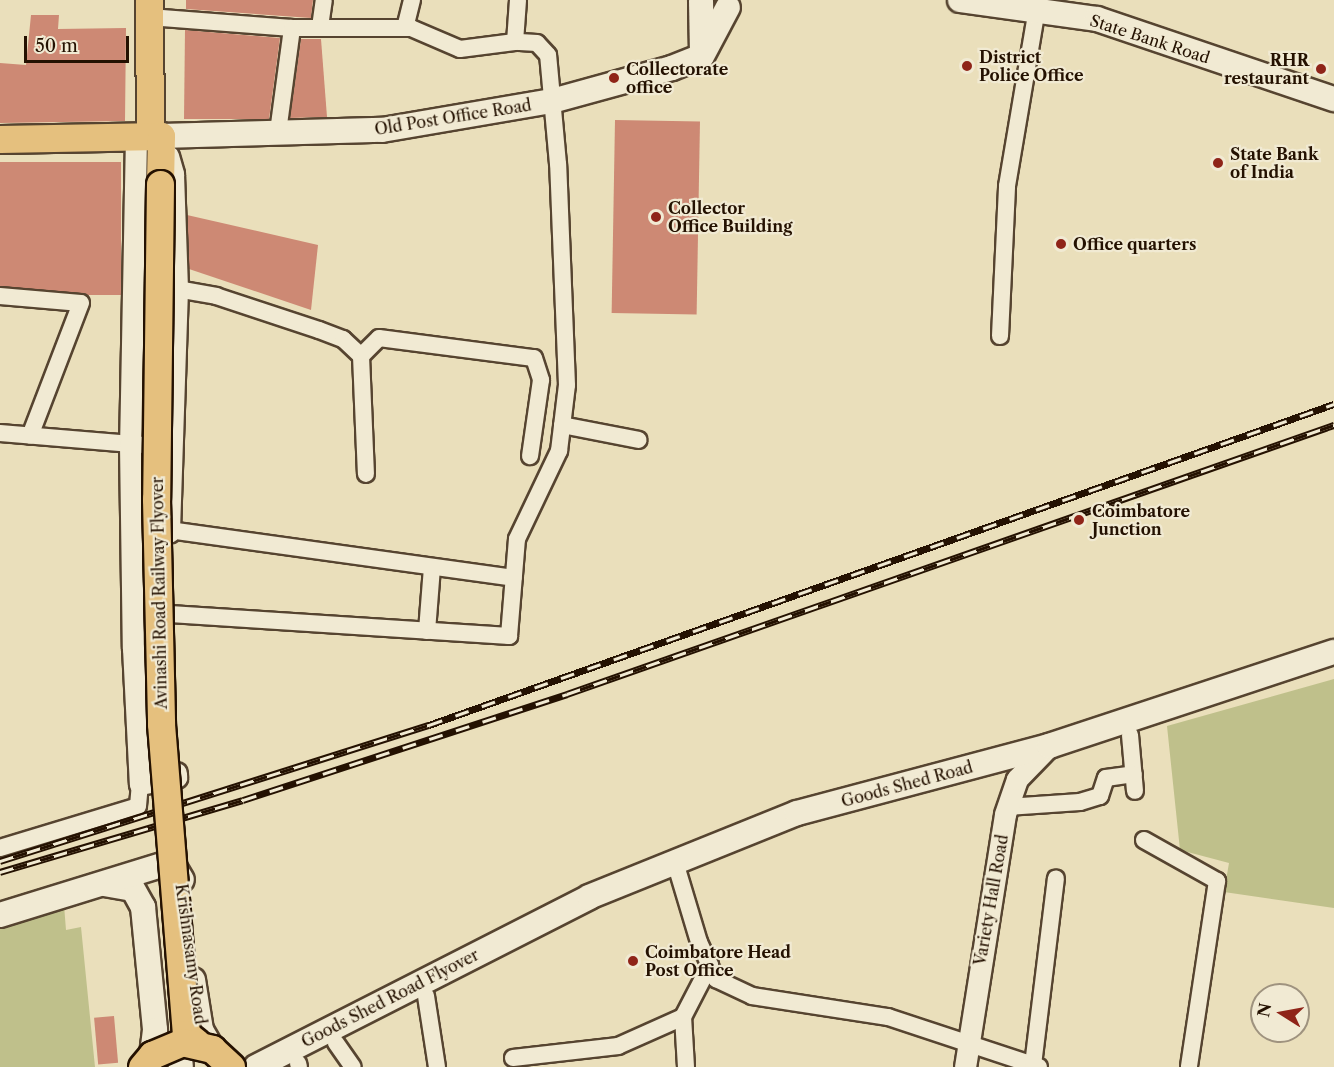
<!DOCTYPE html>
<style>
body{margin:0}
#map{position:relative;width:1334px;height:1067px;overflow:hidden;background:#eadfbb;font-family:"Libre Caslon Text",serif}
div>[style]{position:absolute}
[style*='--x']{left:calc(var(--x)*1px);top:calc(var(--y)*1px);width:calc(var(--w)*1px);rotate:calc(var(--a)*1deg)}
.green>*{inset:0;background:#bfc08b}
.building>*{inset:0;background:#cd8974;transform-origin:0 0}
.roads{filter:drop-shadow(2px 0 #564430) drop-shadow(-2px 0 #564430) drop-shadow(0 2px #564430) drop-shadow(0 -2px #564430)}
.minor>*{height:16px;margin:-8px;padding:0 8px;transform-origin:8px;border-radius:8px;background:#f1ead3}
.tertiary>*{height:21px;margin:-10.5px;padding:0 10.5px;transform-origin:10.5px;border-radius:10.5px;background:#f1ead3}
.secondary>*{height:24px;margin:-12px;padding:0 12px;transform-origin:12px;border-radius:12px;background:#f1ead3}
.primary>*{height:27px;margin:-13.5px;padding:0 13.5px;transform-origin:13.5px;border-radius:13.5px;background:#e5c07e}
.trunk>*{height:27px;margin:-13.5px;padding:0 13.5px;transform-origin:13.5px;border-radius:13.5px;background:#e5c07e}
.rail>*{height:7px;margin-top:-3.5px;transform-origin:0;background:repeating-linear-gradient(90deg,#f1ead3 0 14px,#241101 0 28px);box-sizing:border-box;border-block:2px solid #241101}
.bridges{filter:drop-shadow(2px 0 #241101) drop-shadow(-2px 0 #241101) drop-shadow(0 2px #241101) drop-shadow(0 -2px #241101)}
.trunk-bridge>*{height:27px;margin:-13.5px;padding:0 13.5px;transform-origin:13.5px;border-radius:13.5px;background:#e5c07e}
.dots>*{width:16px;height:16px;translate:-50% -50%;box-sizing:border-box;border:3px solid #f1ead3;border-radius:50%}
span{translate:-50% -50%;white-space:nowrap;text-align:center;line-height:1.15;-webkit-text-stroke:4.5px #f1ead3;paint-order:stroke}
.street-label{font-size:16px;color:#241101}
.poi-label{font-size:16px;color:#241101;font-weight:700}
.left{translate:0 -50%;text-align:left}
.right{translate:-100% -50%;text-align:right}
.north{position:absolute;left:1250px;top:983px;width:60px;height:60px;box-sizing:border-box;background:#f1ead3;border:2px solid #9f937f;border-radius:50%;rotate:281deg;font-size:16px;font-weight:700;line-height:24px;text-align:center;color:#241101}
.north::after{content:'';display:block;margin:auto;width:21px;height:27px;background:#8f2418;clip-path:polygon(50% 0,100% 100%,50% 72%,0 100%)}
.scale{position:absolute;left:24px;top:36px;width:105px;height:27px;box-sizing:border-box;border:3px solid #241101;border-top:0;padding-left:8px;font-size:18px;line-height:21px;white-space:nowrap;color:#241101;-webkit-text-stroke:4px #f1ead3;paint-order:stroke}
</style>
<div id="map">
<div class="green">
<div style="clip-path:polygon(1334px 679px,1334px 908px,1224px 892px,1229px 863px,1180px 850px,1167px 726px)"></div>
<div style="clip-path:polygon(64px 905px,66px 930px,81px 927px,95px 1067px,0 1067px,0 927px)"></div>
</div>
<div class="building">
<div style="clip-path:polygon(186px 0,313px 0,311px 18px,186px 9px)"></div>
<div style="clip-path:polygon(31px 15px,59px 15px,58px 29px,126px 28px,125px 121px,0 123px,0 63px,26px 65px)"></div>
<div style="clip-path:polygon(185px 30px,280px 38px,269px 119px,184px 119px)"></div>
<div style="clip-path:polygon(301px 39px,321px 39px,327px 117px,290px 118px)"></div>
<div style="left:615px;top:120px;width:85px;height:193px;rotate:1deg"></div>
<div style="left:121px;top:162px;width:133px;height:121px;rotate:90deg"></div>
<div style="clip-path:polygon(187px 215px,318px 245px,311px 310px,189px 269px)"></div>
<div style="left:114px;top:1016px;width:47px;height:20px;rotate:85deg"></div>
</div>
<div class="roads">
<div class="minor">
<div style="--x:162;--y:18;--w:130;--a:4.4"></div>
<div style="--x:292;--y:28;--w:119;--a:0"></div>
<div style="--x:411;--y:28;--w:53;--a:23.2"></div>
<div style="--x:460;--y:49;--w:55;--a:-7.3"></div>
<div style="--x:320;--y:27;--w:27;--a:-82"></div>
<div style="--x:405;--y:28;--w:29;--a:-76"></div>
<div style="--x:278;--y:132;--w:105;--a:-82.3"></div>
<div style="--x:177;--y:289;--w:40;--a:10"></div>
<div style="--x:216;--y:296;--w:108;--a:18.3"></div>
<div style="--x:319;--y:330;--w:26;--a:21"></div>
<div style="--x:343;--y:339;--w:25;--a:43"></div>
<div style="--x:361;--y:356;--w:118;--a:87.6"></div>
<div style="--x:0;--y:296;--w:81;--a:4.9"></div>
<div style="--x:81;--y:303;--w:142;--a:111"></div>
<div style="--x:1000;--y:336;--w:150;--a:-87.3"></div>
<div style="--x:1007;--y:186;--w:180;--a:-80.4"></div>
<div style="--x:361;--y:356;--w:25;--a:-45"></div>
<div style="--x:379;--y:338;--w:156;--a:7.4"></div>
<div style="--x:534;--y:358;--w:23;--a:72"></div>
<div style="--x:541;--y:380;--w:77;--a:98.2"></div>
<div style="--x:562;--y:425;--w:78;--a:11"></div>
<div style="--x:0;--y:433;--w:144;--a:4.8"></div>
<div style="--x:169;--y:530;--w:348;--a:7.9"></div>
<div style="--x:170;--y:614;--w:340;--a:3.7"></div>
<div style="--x:509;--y:636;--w:97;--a:-85.3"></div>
<div style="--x:517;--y:539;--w:98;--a:-64.5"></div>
<div style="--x:559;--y:451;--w:66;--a:-83.1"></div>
<div style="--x:567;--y:385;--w:221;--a:-92.3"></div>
<div style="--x:558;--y:164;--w:109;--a:-95.2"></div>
<div style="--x:548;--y:55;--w:16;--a:-133"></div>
<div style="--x:537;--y:43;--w:22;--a:-177"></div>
<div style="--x:515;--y:42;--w:42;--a:-85.9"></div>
<div style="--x:427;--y:631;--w:63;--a:-85.5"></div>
<div style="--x:1130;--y:735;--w:56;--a:84.9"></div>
<div style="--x:1007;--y:807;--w:73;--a:-3.9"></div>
<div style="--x:1080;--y:802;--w:21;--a:-17"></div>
<div style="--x:1100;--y:796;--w:19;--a:-72"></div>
<div style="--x:1106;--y:778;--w:28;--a:-8"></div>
<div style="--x:1144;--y:840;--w:84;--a:29.3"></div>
<div style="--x:1217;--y:881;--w:188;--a:98.6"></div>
<div style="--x:0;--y:848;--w:144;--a:-16.9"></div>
<div style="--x:138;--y:806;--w:22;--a:-85"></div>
<div style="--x:675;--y:862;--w:84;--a:73.3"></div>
<div style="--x:699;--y:942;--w:41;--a:65.3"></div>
<div style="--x:716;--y:979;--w:40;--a:25"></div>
<div style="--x:752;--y:996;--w:138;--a:8.8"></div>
<div style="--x:888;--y:1017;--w:159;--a:18.3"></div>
<div style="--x:426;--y:996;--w:72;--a:81.2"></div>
<div style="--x:336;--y:1043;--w:29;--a:55"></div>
<div style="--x:513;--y:1058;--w:106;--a:-6.5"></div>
<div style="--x:618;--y:1046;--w:71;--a:-24"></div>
<div style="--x:298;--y:1063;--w:4;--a:76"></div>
<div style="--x:1033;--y:1065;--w:188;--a:-83"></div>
<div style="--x:686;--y:1067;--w:50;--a:-93.4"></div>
<div style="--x:683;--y:1017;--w:59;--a:-62.6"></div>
</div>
<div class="tertiary">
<div style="--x:136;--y:136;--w:309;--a:91.1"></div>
<div style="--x:130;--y:445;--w:203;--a:89.2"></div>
<div style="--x:133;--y:648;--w:136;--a:87.1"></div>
<div style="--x:140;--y:784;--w:37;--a:-11"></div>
<div style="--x:176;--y:777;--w:4;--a:-90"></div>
<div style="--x:168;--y:156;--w:19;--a:74"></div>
<div style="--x:173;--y:174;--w:115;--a:88"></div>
<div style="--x:177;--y:289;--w:243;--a:91.9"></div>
<div style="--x:965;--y:1067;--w:256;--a:-81"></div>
<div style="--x:1005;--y:814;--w:37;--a:-71"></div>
<div style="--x:1017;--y:779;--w:46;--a:-45.9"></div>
</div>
<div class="secondary">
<div style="--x:960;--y:0;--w:138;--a:7.9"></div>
<div style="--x:1097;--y:19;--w:250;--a:18.7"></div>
<div style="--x:701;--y:1;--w:50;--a:88.9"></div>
<div style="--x:161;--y:136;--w:221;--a:-1.6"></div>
<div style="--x:382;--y:130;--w:172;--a:-9.7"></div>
<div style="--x:552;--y:101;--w:124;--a:-15.4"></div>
<div style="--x:672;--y:68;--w:32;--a:-22"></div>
<div style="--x:702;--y:56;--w:55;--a:-62"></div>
<div style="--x:104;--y:884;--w:29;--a:10"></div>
<div style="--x:133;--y:889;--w:21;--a:61"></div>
<div style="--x:143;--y:907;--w:124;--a:84.4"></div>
<div style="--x:155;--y:1030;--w:25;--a:97"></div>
<div style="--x:0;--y:915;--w:173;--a:-17.2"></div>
<div style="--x:165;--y:864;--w:8;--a:7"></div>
<div style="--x:173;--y:865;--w:17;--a:59"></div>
<div style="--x:193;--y:980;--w:51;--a:80.9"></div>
<div style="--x:201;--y:1030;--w:22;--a:60"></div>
<div style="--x:179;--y:1046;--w:21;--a:85"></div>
<div style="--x:256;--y:1067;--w:374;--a:-27"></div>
<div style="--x:589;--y:897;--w:224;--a:-22"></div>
<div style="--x:797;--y:813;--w:261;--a:-14.9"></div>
<div style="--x:1049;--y:746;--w:300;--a:-18.3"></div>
</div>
<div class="primary">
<div style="--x:149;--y:0;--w:136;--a:89.6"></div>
</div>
<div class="trunk">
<div style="--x:0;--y:139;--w:161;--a:-1.1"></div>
<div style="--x:161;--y:136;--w:48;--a:91.2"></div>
</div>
</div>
<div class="rail">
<div style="--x:0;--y:861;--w:450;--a:-17.6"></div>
<div style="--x:429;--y:725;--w:960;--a:-19.53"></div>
<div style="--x:0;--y:872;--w:253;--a:-16.5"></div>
<div style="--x:243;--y:800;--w:341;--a:-18.1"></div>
<div style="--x:567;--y:694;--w:813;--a:-19.33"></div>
</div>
<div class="bridges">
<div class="trunk-bridge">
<div style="--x:160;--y:184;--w:315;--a:90.7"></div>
<div style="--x:156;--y:499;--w:225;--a:88.7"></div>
<div style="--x:161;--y:724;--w:311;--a:85.4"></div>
<div style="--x:186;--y:1034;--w:14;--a:39"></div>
<div style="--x:142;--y:1067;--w:16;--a:-50"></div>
<div style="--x:152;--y:1055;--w:33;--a:-23"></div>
<div style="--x:182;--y:1042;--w:31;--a:13"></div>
<div style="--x:212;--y:1049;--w:26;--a:43"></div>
</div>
</div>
<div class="dots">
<div style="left:967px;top:66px;background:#8f2418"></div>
<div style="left:1321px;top:69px;background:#8f2418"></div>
<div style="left:614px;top:78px;background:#8f2418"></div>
<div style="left:1218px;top:163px;background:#8f2418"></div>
<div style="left:656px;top:217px;background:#8f2418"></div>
<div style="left:1061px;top:244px;background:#8f2418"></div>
<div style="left:1079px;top:520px;background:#8f2418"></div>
<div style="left:633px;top:961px;background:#8f2418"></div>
</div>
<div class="street-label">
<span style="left:1150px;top:39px;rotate:18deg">State Bank Road</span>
<span style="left:453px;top:117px;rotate:-9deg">Old Post Office Road</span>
<span style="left:159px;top:593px;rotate:-91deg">Avinashi Road Railway Flyover</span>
<span style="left:907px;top:784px;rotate:-15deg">Goods Shed Road</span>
<span style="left:991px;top:900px;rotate:-80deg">Variety Hall Road</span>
<span style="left:191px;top:954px;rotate:82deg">Krishnasamy Road</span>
<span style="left:390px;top:998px;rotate:-27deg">Goods Shed Road Flyover</span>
</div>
<div class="poi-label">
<span class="left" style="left:979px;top:66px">District<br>Police Office</span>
<span class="right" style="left:1309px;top:69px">RHR<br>restaurant</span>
<span class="left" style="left:626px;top:78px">Collectorate<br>office</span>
<span class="left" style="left:1230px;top:163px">State Bank<br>of India</span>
<span class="left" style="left:668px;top:217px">Collector<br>Office Building</span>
<span class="left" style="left:1073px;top:244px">Office quarters</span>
<span class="left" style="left:1092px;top:520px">Coimbatore<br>Junction</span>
<span class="left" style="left:645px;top:961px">Coimbatore Head<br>Post Office</span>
</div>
<div class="north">N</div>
<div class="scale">50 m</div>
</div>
